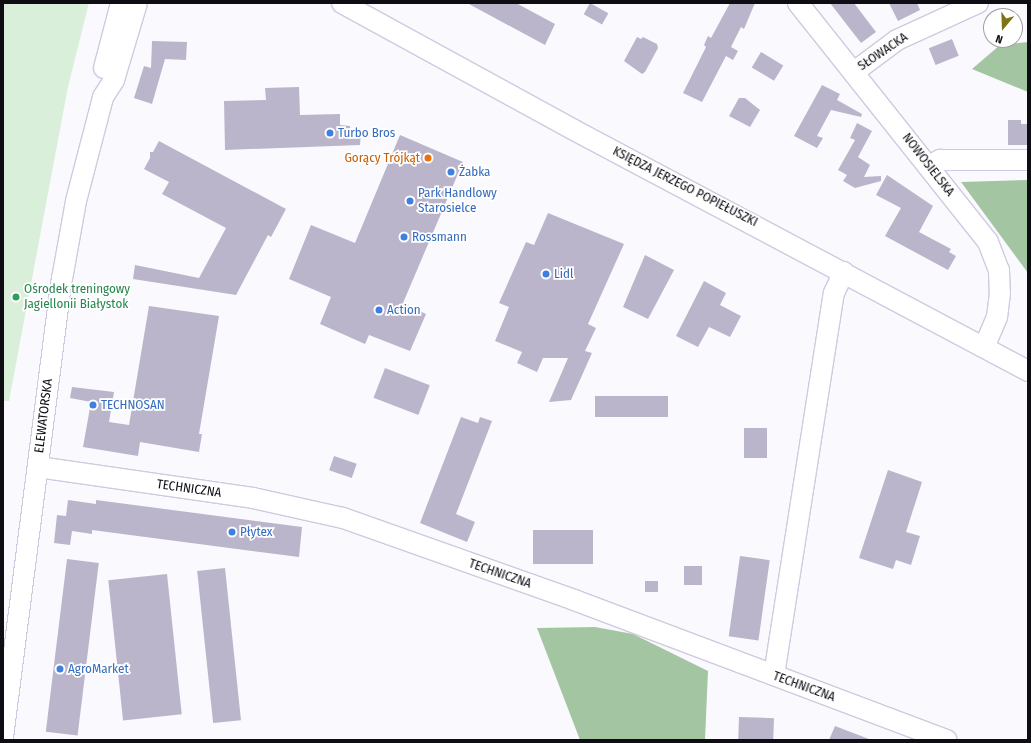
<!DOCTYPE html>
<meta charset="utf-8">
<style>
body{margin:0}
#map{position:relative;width:1031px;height:743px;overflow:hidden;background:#faf9fe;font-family:"Fira Sans Condensed",sans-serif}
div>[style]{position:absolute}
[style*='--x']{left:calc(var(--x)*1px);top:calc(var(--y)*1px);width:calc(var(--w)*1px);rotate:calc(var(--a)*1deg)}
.green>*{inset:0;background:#daefd9}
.forest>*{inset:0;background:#a4c5a2}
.building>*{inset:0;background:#bbb5cb;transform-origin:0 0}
.roads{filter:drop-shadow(1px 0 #cfcae0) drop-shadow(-1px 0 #cfcae0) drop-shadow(0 1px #cfcae0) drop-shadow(0 -1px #cfcae0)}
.minor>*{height:20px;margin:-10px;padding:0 10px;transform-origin:10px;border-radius:10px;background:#fff}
.dots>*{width:11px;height:11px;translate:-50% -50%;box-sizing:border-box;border:2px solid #fff;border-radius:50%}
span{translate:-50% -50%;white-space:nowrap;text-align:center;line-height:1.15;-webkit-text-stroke:3.5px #fff;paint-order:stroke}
.street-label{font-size:13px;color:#0e0d14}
.shop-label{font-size:13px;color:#366cbe}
.left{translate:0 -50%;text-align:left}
.food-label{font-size:13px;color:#c56008}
.right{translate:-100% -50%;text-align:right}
.leisure-label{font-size:13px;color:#27864d}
.frame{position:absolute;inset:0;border:4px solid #0e0d14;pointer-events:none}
.north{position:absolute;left:983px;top:8px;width:40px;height:40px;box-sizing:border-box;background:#fff;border:1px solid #9f9ea1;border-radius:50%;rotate:199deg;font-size:11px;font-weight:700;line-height:16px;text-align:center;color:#0e0d14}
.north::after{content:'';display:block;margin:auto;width:14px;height:18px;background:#7e7416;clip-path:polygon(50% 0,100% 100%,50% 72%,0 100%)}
</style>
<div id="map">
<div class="green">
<div style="clip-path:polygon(3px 3px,89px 3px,68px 87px,9px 401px,3px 401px)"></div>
</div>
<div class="forest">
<div style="clip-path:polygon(1028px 42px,1028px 92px,972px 69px,1000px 45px)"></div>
<div style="clip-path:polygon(1028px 180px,1028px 273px,961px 182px)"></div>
<div style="clip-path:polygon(595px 627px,633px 634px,708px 671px,705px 740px,580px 740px,537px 628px)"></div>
</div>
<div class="building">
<div style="clip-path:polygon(467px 3px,516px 3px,555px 24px,545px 45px)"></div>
<div style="left:590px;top:3px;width:21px;height:13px;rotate:29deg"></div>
<div style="clip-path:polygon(730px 3px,755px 3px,744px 29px,741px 27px,731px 47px,738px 51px,733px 60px,726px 56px,702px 102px,683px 93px,706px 47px,704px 45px,708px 36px,711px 38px)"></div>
<div style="clip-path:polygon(830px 3px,854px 3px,876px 32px,861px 43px)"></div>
<div style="clip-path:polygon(889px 3px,917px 3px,920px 10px,898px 21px)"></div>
<div style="clip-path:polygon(637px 37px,641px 39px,643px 37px,657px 44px,658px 48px,645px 72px,642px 74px,624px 61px)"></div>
<div style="left:952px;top:39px;width:18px;height:25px;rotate:68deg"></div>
<div style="clip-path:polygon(152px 41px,187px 42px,186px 60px,165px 59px,152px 104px,134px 98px,144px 66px,151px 68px)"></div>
<div style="left:761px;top:52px;width:26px;height:18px;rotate:31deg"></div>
<div style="clip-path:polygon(822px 85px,840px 94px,837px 100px,862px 114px,861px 117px,831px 110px,817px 136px,823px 138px,817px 148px,794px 136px)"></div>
<div style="clip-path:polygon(299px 87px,300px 115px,340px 114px,340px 125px,350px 126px,351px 132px,361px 132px,360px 145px,225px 150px,224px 101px,266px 100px,265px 88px)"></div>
<div style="clip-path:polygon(739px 98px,745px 98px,760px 110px,750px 127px,729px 116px)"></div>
<div style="clip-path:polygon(1008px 120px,1021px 120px,1021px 124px,1028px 124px,1028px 145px,1008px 145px)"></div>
<div style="clip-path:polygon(857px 123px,872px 131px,858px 157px,870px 165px,864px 177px,881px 176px,881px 181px,855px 188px,843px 181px,847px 175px,838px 170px,855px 140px,850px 138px)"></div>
<div style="clip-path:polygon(400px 135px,463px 162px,403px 303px,426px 314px,410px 351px,369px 335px,365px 344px,320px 324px,331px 297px,289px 279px,311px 225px,355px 243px)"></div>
<div style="clip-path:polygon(159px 141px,286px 209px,271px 237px,268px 235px,236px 295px,133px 279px,135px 265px,199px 278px,226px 228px,162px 194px,169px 182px,144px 169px,150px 158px,150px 152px,153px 152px)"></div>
<div style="clip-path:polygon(887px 175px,933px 206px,919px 232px,951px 249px,949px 252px,956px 256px,948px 270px,885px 236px,901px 208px,876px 195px)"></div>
<div style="clip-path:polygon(548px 213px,624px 244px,588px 324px,596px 328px,585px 351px,592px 353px,571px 400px,549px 402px,568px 358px,543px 358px,537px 372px,517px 363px,522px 352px,495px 341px,509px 307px,499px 303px,526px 242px,534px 245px)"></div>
<div style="clip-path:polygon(645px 255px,674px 270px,648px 319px,623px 307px)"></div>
<div style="clip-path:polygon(704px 281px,726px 293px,720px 305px,741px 316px,730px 337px,709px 327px,698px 347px,676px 336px)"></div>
<div style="clip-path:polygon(149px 306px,219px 316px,199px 434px,202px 434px,199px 452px,140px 442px,138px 456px,83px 447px,91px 402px,70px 398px,72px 387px,114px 392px,109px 422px,129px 425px)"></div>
<div style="left:385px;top:368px;width:48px;height:32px;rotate:21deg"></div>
<div style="left:668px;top:396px;width:21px;height:73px;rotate:90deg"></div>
<div style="clip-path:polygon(461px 417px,478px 423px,480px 417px,492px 421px,456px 514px,475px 522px,467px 542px,420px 523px)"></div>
<div style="left:744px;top:428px;width:23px;height:30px"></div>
<div style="left:334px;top:456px;width:24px;height:15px;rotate:19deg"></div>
<div style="clip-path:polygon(888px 470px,922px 482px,906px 532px,920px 536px,911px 565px,896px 560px,893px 569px,859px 558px)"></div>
<div style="clip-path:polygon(68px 500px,96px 504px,96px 500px,302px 527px,299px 557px,92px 530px,92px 534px,72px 531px,70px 545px,54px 543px,57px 515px,66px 516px)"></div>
<div style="left:533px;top:530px;width:60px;height:34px"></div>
<div style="left:740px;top:556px;width:30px;height:81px;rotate:8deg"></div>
<div style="left:67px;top:559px;width:32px;height:174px;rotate:7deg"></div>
<div style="left:684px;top:566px;width:18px;height:19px"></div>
<div style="left:225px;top:568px;width:153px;height:28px;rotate:84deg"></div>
<div style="left:167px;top:574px;width:141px;height:59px;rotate:84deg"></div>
<div style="left:645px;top:581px;width:13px;height:11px"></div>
<div style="left:739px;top:717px;width:35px;height:23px;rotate:2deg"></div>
<div style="clip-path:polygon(835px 726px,869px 739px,868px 740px,829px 740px)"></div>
</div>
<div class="roads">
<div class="minor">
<div style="--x:342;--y:3;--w:264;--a:28.7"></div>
<div style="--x:574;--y:130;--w:514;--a:27.96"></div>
<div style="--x:798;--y:3;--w:305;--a:51.5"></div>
<div style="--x:988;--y:242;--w:30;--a:69"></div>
<div style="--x:999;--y:270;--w:23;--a:88"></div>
<div style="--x:1000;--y:293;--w:24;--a:97"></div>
<div style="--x:997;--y:317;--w:33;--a:113"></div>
<div style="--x:104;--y:68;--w:67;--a:-75.3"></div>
<div style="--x:854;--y:72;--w:54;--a:-36.7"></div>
<div style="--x:897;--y:40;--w:89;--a:-24.6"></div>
<div style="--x:929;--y:166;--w:13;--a:-29"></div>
<div style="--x:940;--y:160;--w:88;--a:0"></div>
<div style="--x:38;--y:467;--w:217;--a:8.2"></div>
<div style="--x:253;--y:498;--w:92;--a:12.5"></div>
<div style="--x:343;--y:518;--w:245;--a:19.5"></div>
<div style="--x:574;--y:600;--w:398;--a:20.6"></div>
<div style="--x:774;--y:675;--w:387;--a:-81.1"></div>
<div style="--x:834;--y:293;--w:23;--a:-65"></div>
<div style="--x:3;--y:737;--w:462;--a:-82.7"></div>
<div style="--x:62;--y:279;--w:79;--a:-79.8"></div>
<div style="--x:76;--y:201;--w:107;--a:-75.4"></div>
<div style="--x:103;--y:97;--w:20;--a:-57"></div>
<div style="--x:114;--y:80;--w:80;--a:-73.4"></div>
</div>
</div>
<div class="dots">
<div style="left:330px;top:133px;background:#3f7fe0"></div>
<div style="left:428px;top:158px;background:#e8710a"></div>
<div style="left:451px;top:172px;background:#3f7fe0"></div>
<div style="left:410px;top:201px;background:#3f7fe0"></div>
<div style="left:404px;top:237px;background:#3f7fe0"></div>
<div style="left:546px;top:274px;background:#3f7fe0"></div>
<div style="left:16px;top:297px;background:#2e9e5b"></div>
<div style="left:379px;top:310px;background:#3f7fe0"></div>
<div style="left:93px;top:405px;background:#3f7fe0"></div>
<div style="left:232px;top:532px;background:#3f7fe0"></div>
<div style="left:60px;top:669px;background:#3f7fe0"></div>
</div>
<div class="street-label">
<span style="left:883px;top:52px;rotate:-34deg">SŁOWACKA</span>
<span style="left:928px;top:165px;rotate:52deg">NOWOSIELSKA</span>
<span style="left:685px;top:187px;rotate:27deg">KSIĘDZA JERZEGO POPIEŁUSZKI</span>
<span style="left:44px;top:416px;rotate:-83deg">ELEWATORSKA</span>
<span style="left:189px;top:489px;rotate:8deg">TECHNICZNA</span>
<span style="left:500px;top:574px;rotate:19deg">TECHNICZNA</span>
<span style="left:804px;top:687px;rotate:20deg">TECHNICZNA</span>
</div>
<div class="shop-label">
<span class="left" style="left:338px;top:133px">Turbo Bros</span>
<span class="left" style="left:459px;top:172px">Żabka</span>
<span class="left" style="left:418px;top:201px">Park Handlowy<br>Starosielce</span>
<span class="left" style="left:412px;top:237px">Rossmann</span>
<span class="left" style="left:554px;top:274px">Lidl</span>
<span class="left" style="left:387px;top:310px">Action</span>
<span class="left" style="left:101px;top:405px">TECHNOSAN</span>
<span class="left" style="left:240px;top:532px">Płytex</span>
<span class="left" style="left:68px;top:669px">AgroMarket</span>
</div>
<div class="food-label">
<span class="right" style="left:420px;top:158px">Gorący Trójkąt</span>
</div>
<div class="leisure-label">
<span class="left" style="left:24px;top:297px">Ośrodek treningowy<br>Jagiellonii Białystok</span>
</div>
<div class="frame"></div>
<div class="north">N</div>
</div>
